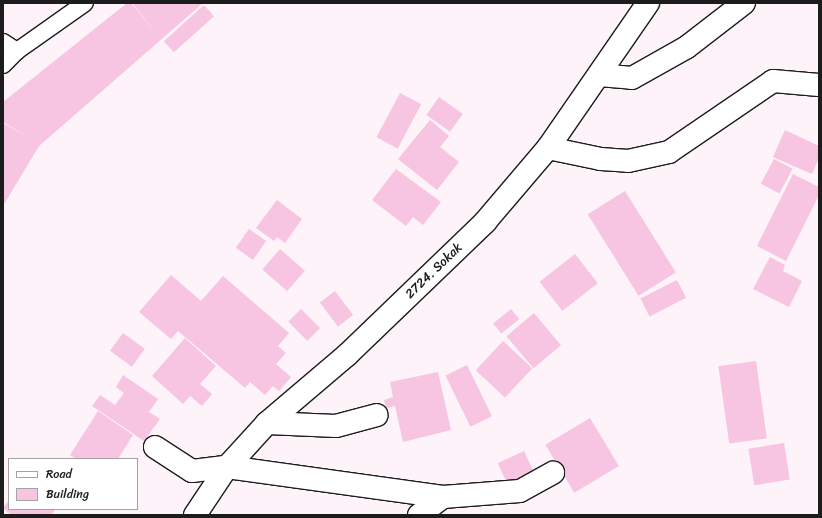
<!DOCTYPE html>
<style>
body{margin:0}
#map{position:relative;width:822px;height:518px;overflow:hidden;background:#fdf3f9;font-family:Sriracha,sans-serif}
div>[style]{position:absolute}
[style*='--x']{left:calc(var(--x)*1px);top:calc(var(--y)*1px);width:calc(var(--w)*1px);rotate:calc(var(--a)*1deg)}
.building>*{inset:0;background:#f7c4e1;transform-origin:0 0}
.roads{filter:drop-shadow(1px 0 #1c1c1c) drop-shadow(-1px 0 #1c1c1c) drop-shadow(0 1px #1c1c1c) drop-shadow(0 -1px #1c1c1c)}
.lane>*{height:16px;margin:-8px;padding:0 8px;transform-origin:8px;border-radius:8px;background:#fff}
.street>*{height:22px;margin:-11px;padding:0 11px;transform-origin:11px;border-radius:11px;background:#fff}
span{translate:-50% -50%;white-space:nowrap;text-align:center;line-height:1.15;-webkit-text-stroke:3px #fff;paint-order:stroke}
.street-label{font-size:13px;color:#1c1c1c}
.frame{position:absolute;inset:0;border:4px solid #1c1c1c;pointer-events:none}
.legend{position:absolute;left:8px;top:458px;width:130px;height:52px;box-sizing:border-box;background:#fff;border:1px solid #a4a4a4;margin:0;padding:5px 7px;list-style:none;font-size:12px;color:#1c1c1c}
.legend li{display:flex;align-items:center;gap:8px;height:20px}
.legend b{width:20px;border:1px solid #a4a4a4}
</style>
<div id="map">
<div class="building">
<div style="clip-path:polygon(127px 3px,131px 3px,158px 35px,132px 3px,203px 3px,39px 146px,3px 206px,3px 123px,29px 138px,3px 122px,3px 102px)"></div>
<div style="left:204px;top:5px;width:15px;height:54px;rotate:48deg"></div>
<div style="left:400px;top:93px;width:24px;height:50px;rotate:28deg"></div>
<div style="left:439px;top:97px;width:29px;height:22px;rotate:35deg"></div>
<div style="clip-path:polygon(430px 120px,449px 136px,440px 147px,459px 162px,437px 190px,398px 159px)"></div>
<div style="clip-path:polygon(785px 130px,819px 146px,819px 158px,812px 174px,773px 157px)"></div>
<div style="left:774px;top:159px;width:21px;height:28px;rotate:28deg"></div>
<div style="clip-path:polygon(396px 169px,441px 202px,423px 225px,413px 217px,406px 226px,372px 200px)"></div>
<div style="clip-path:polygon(793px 174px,819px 187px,819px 195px,786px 261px,757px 246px)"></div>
<div style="left:625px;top:191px;width:96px;height:44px;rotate:58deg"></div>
<div style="clip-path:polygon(277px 200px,302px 219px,285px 243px,277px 237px,274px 241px,256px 228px)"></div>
<div style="left:249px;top:229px;width:21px;height:23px;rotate:35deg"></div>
<div style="left:280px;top:249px;width:33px;height:27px;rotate:41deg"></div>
<div style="left:575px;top:254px;width:37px;height:45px;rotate:52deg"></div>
<div style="clip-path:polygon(770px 257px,785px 265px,783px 271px,802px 281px,789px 307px,753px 289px)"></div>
<div style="clip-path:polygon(171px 275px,201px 301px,223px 276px,289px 333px,278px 346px,286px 353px,276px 364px,291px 377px,279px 391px,273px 386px,265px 395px,250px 382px,245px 388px,178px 331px,171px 339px,139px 312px)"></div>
<div style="left:677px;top:280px;width:20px;height:41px;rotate:63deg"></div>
<div style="left:335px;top:291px;width:30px;height:19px;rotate:53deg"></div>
<div style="left:301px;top:309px;width:27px;height:18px;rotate:45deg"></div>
<div style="left:511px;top:309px;width:13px;height:23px;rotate:51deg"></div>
<div style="left:534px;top:313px;width:42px;height:36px;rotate:50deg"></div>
<div style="left:123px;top:333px;width:27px;height:22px;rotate:36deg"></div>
<div style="clip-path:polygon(185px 338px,216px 366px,200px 384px,212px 394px,202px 406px,190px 396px,183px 404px,152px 376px)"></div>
<div style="left:503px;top:341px;width:40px;height:40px;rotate:43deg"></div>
<div style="left:756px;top:361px;width:78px;height:38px;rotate:82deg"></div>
<div style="left:467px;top:365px;width:57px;height:24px;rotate:64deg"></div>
<div style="clip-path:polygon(438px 372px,451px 430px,403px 442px,395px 406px,386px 408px,384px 400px,393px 397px,390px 382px)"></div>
<div style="clip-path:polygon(123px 375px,158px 399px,149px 412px,160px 419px,144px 441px,92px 406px,100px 395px,115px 405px,124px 393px,116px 387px)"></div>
<div style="clip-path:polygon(98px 411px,133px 435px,118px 459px,76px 459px,70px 455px)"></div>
<div style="left:590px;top:418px;width:56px;height:52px;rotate:59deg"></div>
<div style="left:784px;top:443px;width:37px;height:36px;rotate:81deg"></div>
<div style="left:524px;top:451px;width:23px;height:29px;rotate:65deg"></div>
<div style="clip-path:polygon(9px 500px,9px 509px,56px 509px,51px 515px,11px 515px,3px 508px)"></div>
</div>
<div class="roads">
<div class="lane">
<div style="--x:3;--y:42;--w:17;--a:33"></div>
<div style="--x:3;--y:65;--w:20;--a:-45"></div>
<div style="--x:17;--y:51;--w:83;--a:-35.2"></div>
</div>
<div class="street">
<div style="--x:599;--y:75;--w:33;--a:5"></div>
<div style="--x:632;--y:78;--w:63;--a:-29.4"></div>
<div style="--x:687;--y:47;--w:72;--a:-37.7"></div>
<div style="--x:548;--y:148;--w:54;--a:11.7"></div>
<div style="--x:601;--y:159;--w:27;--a:4"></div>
<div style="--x:628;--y:161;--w:42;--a:-12.4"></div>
<div style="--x:669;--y:152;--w:126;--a:-34.3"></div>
<div style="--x:773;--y:81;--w:46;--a:5"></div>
<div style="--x:267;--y:423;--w:69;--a:2.5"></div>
<div style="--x:336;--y:426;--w:42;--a:-15"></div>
<div style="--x:155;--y:447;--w:44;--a:33"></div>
<div style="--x:192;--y:471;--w:35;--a:-7"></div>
<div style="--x:227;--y:467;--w:218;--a:7.9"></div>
<div style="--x:443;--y:497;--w:77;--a:-4.5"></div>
<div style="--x:520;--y:491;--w:38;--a:-29"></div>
<div style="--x:195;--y:515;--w:58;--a:-56.3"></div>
<div style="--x:227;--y:467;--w:59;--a:-47.7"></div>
<div style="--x:267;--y:423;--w:105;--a:-40.4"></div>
<div style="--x:347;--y:355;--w:192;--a:-43.9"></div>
<div style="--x:485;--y:222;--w:97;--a:-49.6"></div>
<div style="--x:548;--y:148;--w:176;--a:-55.4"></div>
<div style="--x:419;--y:515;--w:30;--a:-37"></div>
</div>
</div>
<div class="street-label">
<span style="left:434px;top:271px;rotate:-44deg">2724. Sokak</span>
</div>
<div class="frame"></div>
<ul class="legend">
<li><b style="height:5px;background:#fff"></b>Road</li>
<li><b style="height:11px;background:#f7c4e1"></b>Building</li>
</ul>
</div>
